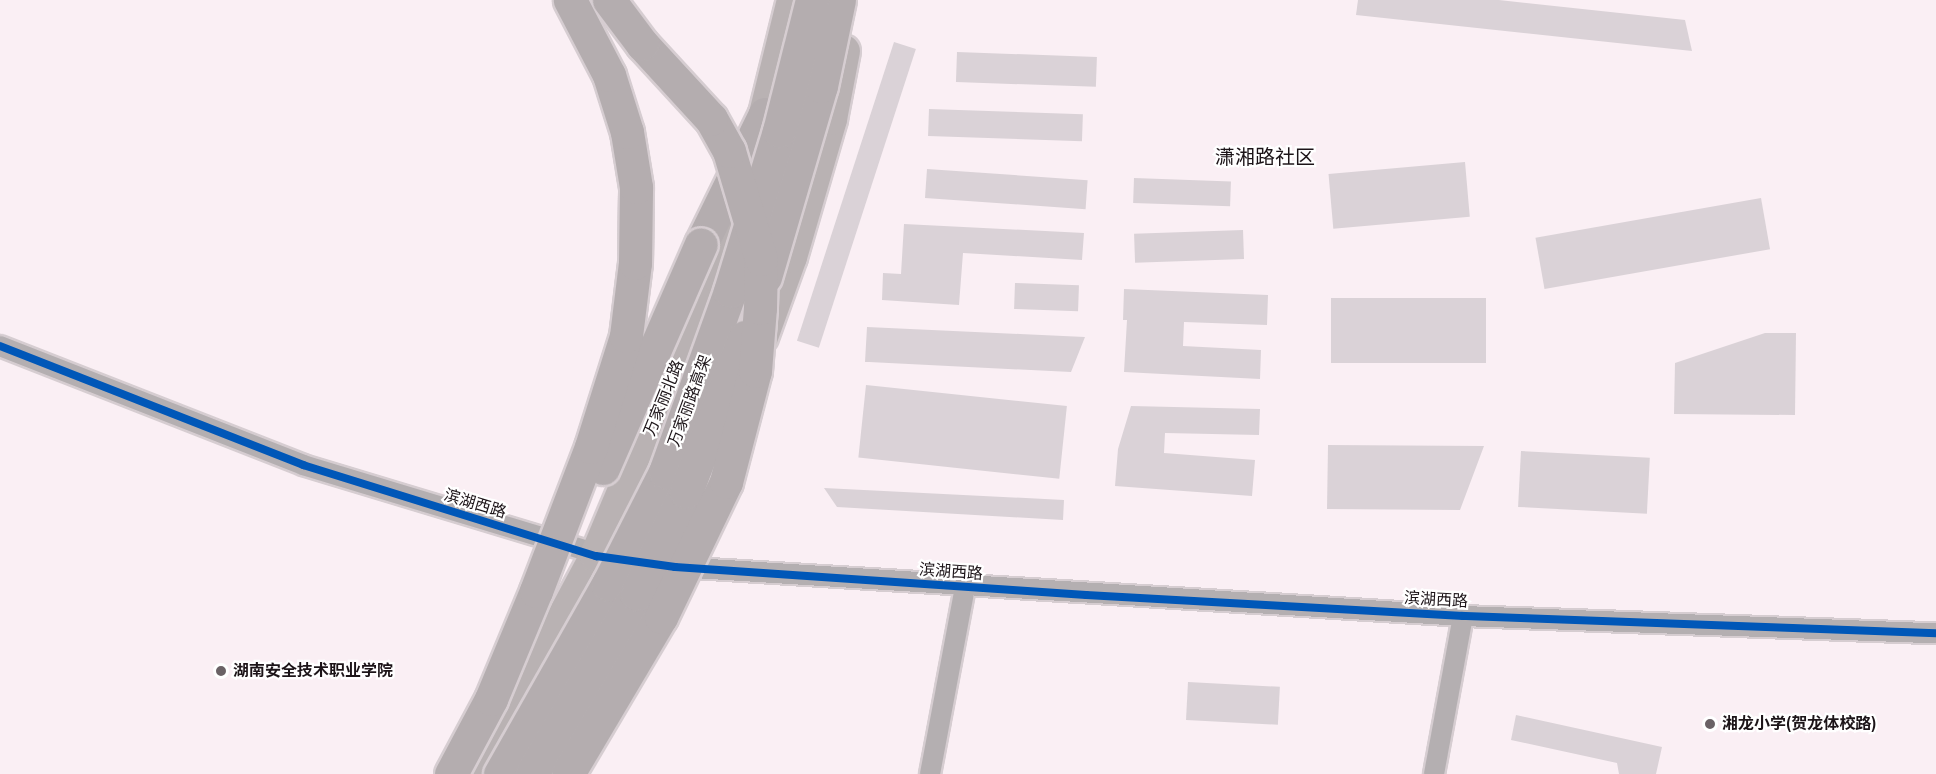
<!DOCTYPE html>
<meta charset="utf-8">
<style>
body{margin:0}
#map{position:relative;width:1936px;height:774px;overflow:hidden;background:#faeff4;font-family:"Public Sans","Noto Sans SC",sans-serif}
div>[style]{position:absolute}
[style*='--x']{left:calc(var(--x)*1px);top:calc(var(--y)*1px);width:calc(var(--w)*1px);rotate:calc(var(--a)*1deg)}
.building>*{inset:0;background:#dad2d7;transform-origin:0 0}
.roads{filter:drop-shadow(2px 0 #d6cdd1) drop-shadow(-2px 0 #d6cdd1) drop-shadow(0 2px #d6cdd1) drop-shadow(0 -2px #d6cdd1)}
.street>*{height:20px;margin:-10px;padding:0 10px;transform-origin:10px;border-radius:10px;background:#b4afb1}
.primary>*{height:32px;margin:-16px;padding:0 16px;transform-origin:16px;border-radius:16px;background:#b9b2b3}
.highway>*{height:33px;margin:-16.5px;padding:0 16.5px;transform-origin:16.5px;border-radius:16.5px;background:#b4adaf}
.bridges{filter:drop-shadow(2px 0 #d6cdd1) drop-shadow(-2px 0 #d6cdd1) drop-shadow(0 2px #d6cdd1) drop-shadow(0 -2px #d6cdd1)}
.highway-bridge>*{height:33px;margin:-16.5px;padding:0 16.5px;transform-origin:16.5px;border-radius:16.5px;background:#b4adaf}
.cycleway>*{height:8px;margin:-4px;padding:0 4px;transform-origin:4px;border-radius:4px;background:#0057b8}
.dots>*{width:16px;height:16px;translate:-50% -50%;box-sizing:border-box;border:3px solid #fff;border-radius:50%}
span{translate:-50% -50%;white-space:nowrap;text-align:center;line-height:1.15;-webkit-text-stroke:4.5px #fff;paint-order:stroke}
.street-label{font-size:16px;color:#1c1418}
.poi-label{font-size:16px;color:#1c1418;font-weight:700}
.left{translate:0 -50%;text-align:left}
.quarter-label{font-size:20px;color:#1c1418}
</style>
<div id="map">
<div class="building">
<div style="clip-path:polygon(1358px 0,1499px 0,1685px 20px,1692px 51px,1356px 15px)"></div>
<div style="left:894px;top:42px;width:23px;height:314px;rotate:18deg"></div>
<div style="left:957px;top:52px;width:140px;height:30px;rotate:2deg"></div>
<div style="left:929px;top:109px;width:154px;height:27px;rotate:2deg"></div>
<div style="left:1465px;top:162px;width:55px;height:137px;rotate:85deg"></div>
<div style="left:927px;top:169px;width:161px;height:29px;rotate:4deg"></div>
<div style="left:1134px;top:178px;width:97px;height:25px;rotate:2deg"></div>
<div style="left:1761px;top:198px;width:52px;height:229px;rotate:80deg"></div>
<div style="clip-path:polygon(904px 224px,1084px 233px,1082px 260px,963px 253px,959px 305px,882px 300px,883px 273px,901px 274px)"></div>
<div style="left:1243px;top:230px;width:29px;height:109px;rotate:88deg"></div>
<div style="left:1015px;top:283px;width:64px;height:26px;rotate:2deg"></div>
<div style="clip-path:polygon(1124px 289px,1268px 295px,1267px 325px,1184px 322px,1183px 346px,1261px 350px,1260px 379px,1124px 372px,1127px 320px,1123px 320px)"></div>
<div style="left:1331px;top:298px;width:155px;height:65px"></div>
<div style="clip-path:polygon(867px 327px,1020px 334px,1085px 337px,1071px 372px,869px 362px,865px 362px)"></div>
<div style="clip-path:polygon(1765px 333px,1796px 333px,1795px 415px,1674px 414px,1675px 363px)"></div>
<div style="left:866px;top:385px;width:202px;height:73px;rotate:6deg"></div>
<div style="clip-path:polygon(1131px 406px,1260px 409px,1259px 435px,1165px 433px,1164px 453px,1255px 460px,1252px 496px,1115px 486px,1118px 449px)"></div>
<div style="clip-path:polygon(1328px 445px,1484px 446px,1460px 510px,1327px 509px)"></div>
<div style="left:1521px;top:451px;width:129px;height:56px;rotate:3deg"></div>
<div style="clip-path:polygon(824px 488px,1064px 500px,1063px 520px,837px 507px)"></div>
<div style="left:1188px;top:682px;width:92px;height:38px;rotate:3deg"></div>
<div style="clip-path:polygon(1516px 715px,1662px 747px,1656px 774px,1619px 774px,1617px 763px,1511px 740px)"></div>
</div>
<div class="roads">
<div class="street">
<div style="--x:0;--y:346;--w:326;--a:21.4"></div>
<div style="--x:303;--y:465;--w:318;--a:16.8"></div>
<div style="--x:678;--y:567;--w:787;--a:3.57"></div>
<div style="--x:1463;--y:616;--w:473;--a:2.1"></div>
<div style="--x:930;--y:774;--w:190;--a:-79.4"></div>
<div style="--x:1434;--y:774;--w:161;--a:-79.6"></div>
</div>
<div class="primary">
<div style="--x:762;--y:337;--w:85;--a:-70.1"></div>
<div style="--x:791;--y:257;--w:144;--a:-73.8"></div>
<div style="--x:831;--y:119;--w:69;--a:-79.2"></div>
<div style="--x:479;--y:774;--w:247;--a:-61.8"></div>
<div style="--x:596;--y:556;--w:305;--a:-67.2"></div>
<div style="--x:714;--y:275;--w:169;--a:-72.4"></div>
<div style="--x:765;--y:114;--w:117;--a:-76.2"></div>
</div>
<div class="highway">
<div style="--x:701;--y:244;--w:145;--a:-63.8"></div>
</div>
</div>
<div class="bridges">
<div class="highway-bridge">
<div style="--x:765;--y:277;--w:199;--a:-73.7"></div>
<div style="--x:821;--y:86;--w:88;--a:-78.2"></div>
<div style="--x:603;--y:468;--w:244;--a:-66.4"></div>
<div style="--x:451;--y:774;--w:85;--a:-61.9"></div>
<div style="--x:491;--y:699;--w:117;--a:-67.4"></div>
<div style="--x:536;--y:591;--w:154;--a:-69.1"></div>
<div style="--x:591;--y:447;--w:116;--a:-72.5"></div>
<div style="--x:626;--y:336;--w:74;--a:-83"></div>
<div style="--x:635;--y:263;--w:76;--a:-89.2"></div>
<div style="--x:636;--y:187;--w:56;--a:-99.3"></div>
<div style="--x:627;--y:132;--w:60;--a:-107.5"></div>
<div style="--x:609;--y:75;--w:85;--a:-117.5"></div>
<div style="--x:500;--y:774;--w:219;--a:-60.4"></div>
<div style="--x:608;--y:584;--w:126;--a:-63"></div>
<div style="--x:665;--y:472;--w:192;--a:-70.2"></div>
<div style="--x:730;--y:291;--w:167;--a:-73"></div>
<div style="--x:779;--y:131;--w:135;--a:-75.9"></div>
<div style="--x:532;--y:774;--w:208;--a:-59.7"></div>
<div style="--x:637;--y:594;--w:113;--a:-64.3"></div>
<div style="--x:686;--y:492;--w:166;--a:-69.2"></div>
<div style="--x:568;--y:774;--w:182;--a:-59.4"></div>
<div style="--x:661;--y:617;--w:150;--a:-64.3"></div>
<div style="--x:726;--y:482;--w:115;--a:-75.4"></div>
<div style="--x:755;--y:371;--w:63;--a:-85.5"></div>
<div style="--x:760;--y:308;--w:49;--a:-88.8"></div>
<div style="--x:761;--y:259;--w:113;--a:-106.5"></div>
<div style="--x:729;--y:151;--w:37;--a:-119"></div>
<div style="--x:711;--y:119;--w:102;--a:-132.6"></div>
<div style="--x:642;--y:44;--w:55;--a:-126.9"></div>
</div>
</div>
<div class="cycleway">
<div style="--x:0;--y:346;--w:326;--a:21.4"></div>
<div style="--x:303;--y:465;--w:307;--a:17.3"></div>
<div style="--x:596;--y:556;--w:80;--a:7.9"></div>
<div style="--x:675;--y:567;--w:412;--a:3.9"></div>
<div style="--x:1086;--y:595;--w:378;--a:3.2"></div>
<div style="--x:1463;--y:616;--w:473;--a:2.1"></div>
</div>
<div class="dots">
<div style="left:221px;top:671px;background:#6a6165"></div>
<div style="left:1710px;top:724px;background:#6a6165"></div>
</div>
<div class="street-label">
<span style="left:664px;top:398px;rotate:-68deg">万家丽北路</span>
<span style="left:690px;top:401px;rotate:-70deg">万家丽路高架</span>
<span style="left:475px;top:504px;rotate:17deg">滨湖西路</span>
<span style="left:951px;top:572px;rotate:4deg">滨湖西路</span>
<span style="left:1436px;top:600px;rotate:3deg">滨湖西路</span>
</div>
<div class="poi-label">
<span class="left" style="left:233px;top:671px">湖南安全技术职业学院</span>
<span class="left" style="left:1722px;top:724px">湘龙小学(贺龙体校路)</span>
</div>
<div class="quarter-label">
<span style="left:1265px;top:157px">潇湘路社区</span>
</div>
</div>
